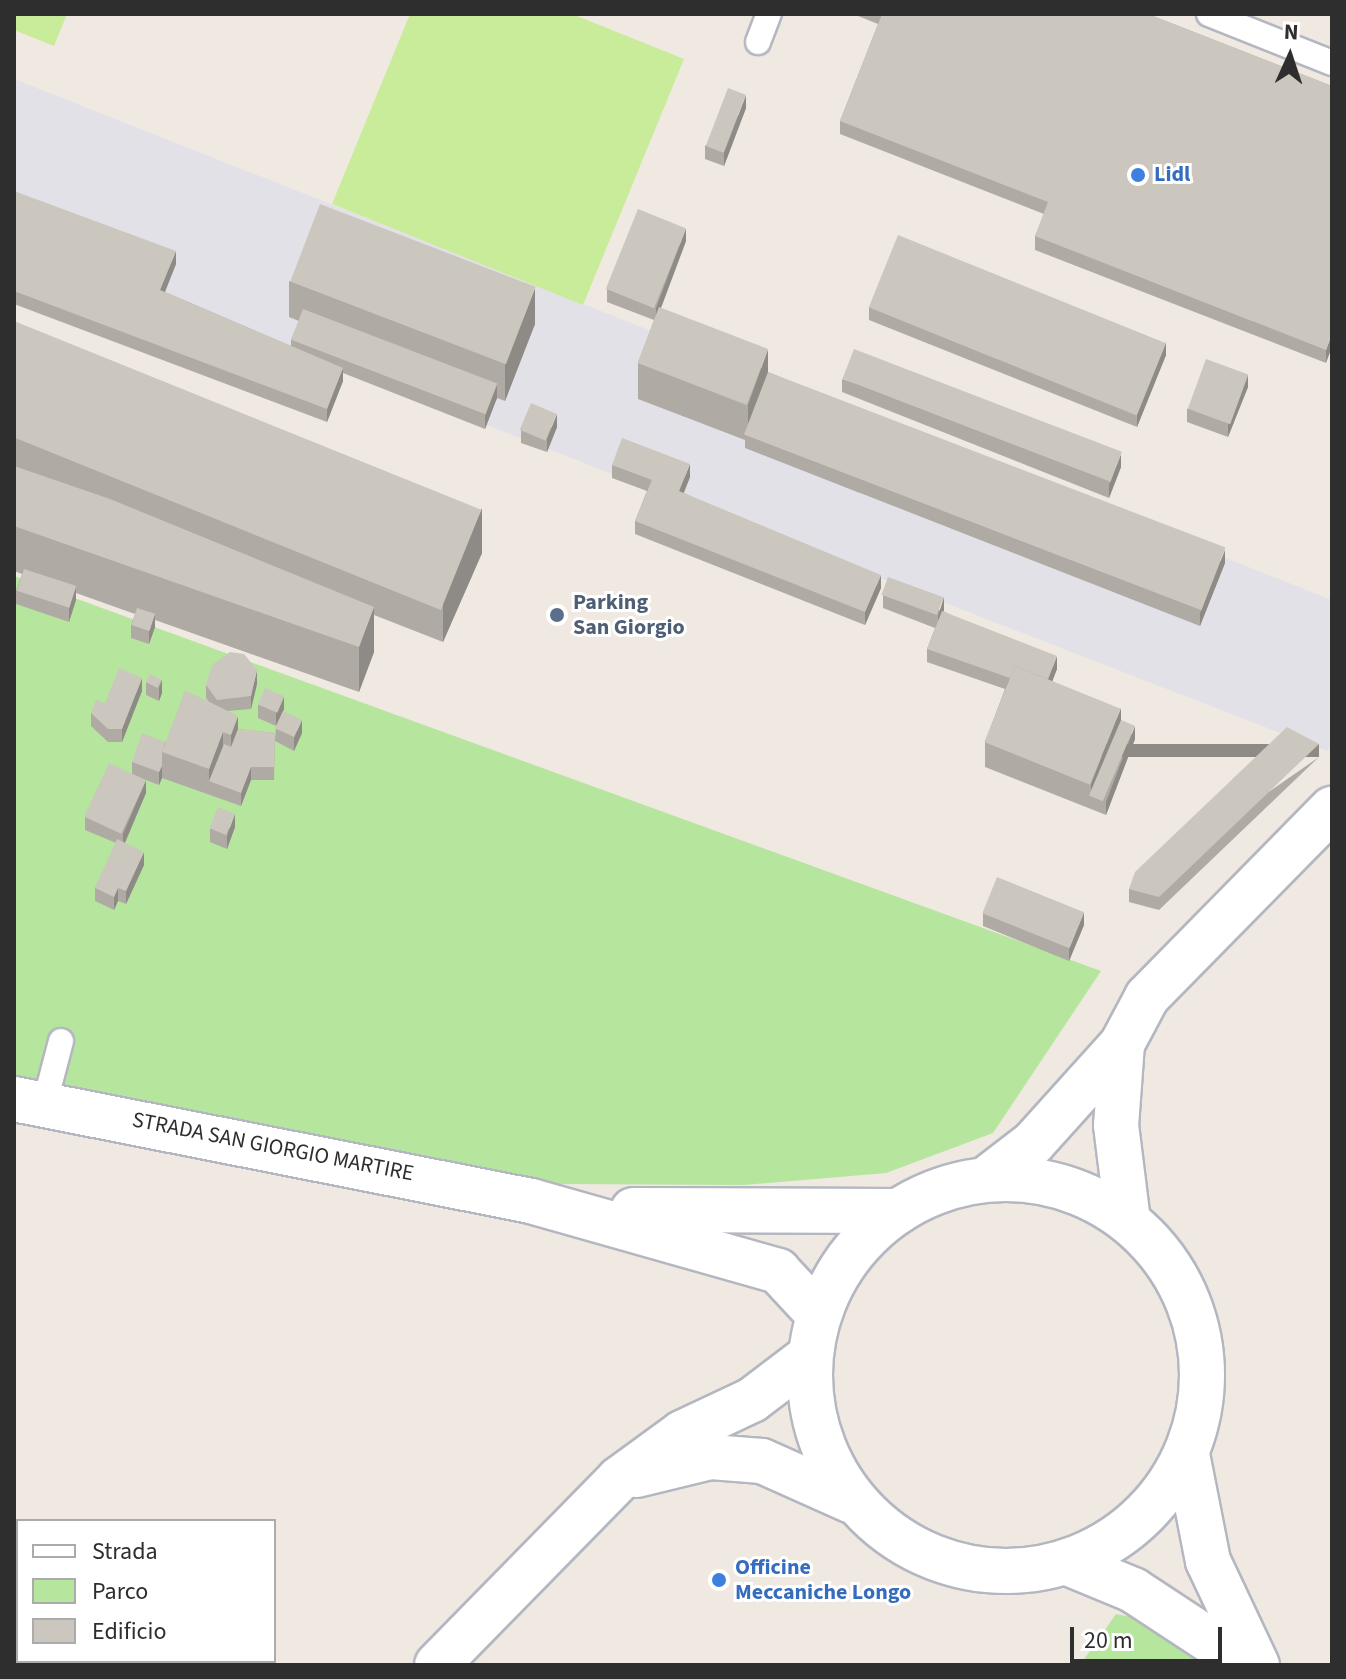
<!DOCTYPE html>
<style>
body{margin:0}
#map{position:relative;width:1346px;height:1679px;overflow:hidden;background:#efe9e1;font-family:"Source Sans 3",sans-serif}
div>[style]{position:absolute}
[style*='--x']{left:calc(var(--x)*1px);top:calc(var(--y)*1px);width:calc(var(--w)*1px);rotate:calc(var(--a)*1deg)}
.industrial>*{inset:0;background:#e3e1e8}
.green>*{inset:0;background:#b6e59e}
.pitch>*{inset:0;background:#c9ec9a}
.roads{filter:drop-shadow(2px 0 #b4b7c1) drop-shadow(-2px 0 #b4b7c1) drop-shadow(0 2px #b4b7c1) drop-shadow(0 -2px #b4b7c1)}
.service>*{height:24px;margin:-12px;padding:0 12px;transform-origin:12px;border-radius:12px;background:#fff}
.minor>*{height:44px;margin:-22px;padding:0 22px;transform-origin:22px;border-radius:22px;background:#fff}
.tertiary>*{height:44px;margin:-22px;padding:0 22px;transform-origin:22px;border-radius:22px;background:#fff}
.tertiary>.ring{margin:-22px;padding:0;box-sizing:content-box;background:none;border:44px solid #fff;border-radius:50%}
.wall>*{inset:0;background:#afaba4}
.shaded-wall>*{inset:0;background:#8e8b86;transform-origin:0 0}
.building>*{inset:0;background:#cbc7bf;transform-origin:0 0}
.dots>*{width:22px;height:22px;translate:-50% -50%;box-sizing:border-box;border:4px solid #fff;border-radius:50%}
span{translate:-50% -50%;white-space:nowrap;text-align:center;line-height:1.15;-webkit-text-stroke:6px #fff;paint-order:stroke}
.shop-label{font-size:22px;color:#366cbe;font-weight:700}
.left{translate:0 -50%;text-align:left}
.service-label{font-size:22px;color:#4e5e75;font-weight:700}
.street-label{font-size:22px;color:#2e2e2e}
.frame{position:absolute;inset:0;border:16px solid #2e2e2e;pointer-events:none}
.legend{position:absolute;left:16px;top:1519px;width:260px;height:144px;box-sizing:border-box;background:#fff;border:2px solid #ababab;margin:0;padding:10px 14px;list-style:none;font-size:24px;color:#2e2e2e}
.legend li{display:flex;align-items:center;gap:16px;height:40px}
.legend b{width:40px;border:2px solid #ababab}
.north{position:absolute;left:1250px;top:16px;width:80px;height:80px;-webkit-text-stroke:6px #fff;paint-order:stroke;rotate:3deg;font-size:22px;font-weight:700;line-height:32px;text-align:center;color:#2e2e2e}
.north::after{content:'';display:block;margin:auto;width:28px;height:36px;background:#2e2e2e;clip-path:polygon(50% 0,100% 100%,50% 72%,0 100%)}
.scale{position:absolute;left:1070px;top:1627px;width:152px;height:36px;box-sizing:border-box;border:4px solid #2e2e2e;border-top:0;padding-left:10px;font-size:24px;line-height:28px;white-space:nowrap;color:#2e2e2e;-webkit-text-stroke:6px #fff;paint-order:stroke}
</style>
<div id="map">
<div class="industrial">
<div style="clip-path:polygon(14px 79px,1332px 600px,1332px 746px,1327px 751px,14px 242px)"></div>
</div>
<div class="green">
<div style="clip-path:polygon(14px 576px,1101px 971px,993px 1133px,886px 1173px,744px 1185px,562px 1184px,14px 1084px)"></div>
<div style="clip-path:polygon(1116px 1614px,1159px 1623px,1201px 1665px,1080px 1665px)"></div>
</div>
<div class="pitch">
<div style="clip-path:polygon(14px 14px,67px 14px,54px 46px,14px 30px)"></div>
<div style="clip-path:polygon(410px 14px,572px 14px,684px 59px,583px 305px,332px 204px)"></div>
</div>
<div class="roads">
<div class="service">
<div style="--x:1209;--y:14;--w:132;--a:21.7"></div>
<div style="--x:758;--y:42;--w:30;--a:-69"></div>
<div style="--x:45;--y:1102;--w:63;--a:-75.3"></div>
</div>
<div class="minor">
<div style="--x:14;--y:1099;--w:527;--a:11.16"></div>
<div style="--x:531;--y:1201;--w:257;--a:15.8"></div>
<div style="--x:778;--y:1271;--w:59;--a:47.1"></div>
<div style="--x:633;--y:1210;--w:266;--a:0.2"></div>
<div style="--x:1187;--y:1454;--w:109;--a:78.9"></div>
<div style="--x:1208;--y:1561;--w:115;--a:64.8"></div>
<div style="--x:1065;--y:1562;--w:74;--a:22.4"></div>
<div style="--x:1133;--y:1590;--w:136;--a:33.3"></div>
</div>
<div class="tertiary">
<div style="--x:1122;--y:1044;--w:81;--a:94.2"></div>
<div style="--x:1116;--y:1125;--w:97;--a:82.9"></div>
<div class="ring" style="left:810px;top:1179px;width:348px;height:348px"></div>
<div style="--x:985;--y:1180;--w:61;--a:-37.6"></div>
<div style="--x:1033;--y:1143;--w:133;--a:-48"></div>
<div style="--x:1122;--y:1044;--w:53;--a:-62"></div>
<div style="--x:1147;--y:997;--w:264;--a:-45.5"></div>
<div style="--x:637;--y:1475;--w:76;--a:-13.7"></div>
<div style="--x:711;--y:1457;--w:51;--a:4.5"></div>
<div style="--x:762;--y:1461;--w:98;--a:24"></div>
<div style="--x:437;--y:1665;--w:260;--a:-45.6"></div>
<div style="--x:619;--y:1479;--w:78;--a:-36.1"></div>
<div style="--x:682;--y:1433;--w:77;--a:-25.2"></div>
<div style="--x:752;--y:1400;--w:73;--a:-37.2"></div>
</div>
</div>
<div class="wall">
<div style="clip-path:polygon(853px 14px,1148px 14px,1332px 86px,1326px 363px,1035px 250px,1035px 236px,1044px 214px,840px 134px,840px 121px,878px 24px)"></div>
<div style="clip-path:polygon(746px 108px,724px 166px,705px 159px,705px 146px)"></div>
<div style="clip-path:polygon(14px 191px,176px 264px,165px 292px,291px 346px,291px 340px,299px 321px,289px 317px,289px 281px,535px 324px,505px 401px,497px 398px,485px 429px,343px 373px,343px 381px,327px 422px,14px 304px)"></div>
<div style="clip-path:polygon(686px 241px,661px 308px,768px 372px,1225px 563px,1200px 626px,745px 448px,745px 440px,638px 399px,638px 363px,654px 320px,607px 302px,607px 289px)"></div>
<div style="clip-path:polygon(869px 307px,1166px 355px,1137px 427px,869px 320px)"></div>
<div style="clip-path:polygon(14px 321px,482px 553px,443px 642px,374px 615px,374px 652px,359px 692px,155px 620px,155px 627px,149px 644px,131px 638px,131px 625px,135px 614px,76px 593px,76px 600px,69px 622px,16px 604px,16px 591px,22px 574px,14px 571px)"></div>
<div style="clip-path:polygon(842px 379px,1121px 467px,1109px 498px,842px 392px)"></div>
<div style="clip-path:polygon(1248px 387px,1228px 437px,1187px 422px,1187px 409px)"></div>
<div style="clip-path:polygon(557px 427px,547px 452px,521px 443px,521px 430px)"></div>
<div style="clip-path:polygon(612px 465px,690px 477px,684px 493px,881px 588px,865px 625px,635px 534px,635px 521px,647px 491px,612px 478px)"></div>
<div style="clip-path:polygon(883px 595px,943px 611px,1057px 669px,1052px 681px,1121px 720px,1135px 739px,1106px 815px,985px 767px,985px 742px,1005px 689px,927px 662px,927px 649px,935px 628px,883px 608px)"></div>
<div style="clip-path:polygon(162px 680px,162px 693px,159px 701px,146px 695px,146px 682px)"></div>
<div style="clip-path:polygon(257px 684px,251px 709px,228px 711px,238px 729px,275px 733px,274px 780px,251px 780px,241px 806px,162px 778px,159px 785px,146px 780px,146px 793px,125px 843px,144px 865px,126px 904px,118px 901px,114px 910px,95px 901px,95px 888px,116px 843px,85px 830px,85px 817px,132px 773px,132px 762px,165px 742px,209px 702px,206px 698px,206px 685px)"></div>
<div style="clip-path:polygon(142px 691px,122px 742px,108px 742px,91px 726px,91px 713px,105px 703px)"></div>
<div style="clip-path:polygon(258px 705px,284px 709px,279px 721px,302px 733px,294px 751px,275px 741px,276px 726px,258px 718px)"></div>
<div style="clip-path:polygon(1319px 757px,1159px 910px,1129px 902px,1129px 889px)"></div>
<div style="clip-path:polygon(235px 827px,227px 849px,210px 842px,210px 829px)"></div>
<div style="clip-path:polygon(983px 913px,1084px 925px,1069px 961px,983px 926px)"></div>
</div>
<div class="shaded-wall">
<div style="clip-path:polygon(746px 95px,746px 108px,724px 166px,724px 153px)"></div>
<div style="clip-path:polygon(686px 228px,686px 241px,656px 321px,656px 308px)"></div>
<div style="clip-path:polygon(176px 251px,176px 264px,160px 304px,160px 290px)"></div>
<div style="clip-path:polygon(535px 288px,535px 324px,505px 401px,505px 365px)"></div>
<div style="clip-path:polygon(1332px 334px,1332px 347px,1326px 363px,1326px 350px)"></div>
<div style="clip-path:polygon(1166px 342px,1166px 355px,1137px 427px,1137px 414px)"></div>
<div style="clip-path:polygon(768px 349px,768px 385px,748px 436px,748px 405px)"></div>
<div style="clip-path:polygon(343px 368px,343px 381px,327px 422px,327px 409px)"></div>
<div style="clip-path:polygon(1248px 374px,1248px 387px,1228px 437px,1228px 424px)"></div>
<div style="clip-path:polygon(497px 385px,497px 398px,485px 429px,485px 416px)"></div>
<div style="clip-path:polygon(557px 414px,557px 427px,547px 452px,547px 439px)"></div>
<div style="clip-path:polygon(1121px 454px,1121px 467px,1109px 498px,1109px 485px)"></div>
<div style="clip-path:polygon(690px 464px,690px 477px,679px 504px,679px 491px)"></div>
<div style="clip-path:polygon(482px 508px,482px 553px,443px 642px,443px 597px)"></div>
<div style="clip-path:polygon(1225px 550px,1225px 563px,1200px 626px,1200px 613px)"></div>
<div style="clip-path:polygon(881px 575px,881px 588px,865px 625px,865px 612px)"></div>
<div style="clip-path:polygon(76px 586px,76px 600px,69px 622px,69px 609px)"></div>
<div style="clip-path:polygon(944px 597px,944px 610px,938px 630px,938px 616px)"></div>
<div style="clip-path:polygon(374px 607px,374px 652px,359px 692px,359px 647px)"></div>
<div style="clip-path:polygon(155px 614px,155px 627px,149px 644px,149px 631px)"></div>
<div style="clip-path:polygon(1057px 656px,1057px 669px,1044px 703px,1044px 690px)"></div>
<div style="clip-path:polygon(257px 670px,257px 684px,251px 709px,251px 696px)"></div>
<div style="clip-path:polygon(142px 678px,142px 691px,122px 742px,122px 729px)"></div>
<div style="clip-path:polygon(162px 680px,162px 693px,159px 701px,159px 688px)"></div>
<div style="clip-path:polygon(284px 696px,284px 709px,276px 726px,276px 713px)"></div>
<div style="clip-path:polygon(1121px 708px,1121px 733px,1091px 796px,1091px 784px)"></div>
<div style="clip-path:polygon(238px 716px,238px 742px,231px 760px,231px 735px)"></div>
<div style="clip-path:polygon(302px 720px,302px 733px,294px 751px,294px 738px)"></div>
<div style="clip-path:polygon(1135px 726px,1135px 739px,1106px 815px,1106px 802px)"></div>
<div style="clip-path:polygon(223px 732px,223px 757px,209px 781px,209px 769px)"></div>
<div style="left:1319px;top:744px;width:13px;height:221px;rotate:90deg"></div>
<div style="clip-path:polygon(162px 766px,162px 778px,159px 785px,159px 772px)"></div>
<div style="clip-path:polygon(251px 767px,251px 780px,241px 806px,241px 793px)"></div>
<div style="clip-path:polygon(146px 780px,146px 793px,123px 847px,123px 834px)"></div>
<div style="clip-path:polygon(235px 814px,235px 827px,227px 849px,227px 836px)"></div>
<div style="clip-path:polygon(144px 852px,144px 865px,126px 904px,126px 891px)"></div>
<div style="clip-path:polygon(118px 888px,118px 901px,114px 910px,114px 897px)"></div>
<div style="clip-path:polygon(1084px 912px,1084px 925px,1069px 961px,1069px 948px)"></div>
</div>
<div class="building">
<div style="clip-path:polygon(882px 14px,1148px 14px,1332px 86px,1332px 334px,1326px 350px,1035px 236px,1048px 202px,840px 121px)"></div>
<div style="left:728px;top:88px;width:19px;height:62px;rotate:21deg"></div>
<div style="clip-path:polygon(14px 191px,176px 251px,160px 290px,343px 368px,327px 409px,14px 291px)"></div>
<div style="left:320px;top:204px;width:231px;height:83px;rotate:21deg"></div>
<div style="left:638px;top:209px;width:52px;height:86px;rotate:22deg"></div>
<div style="left:898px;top:235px;width:289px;height:78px;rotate:22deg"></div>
<div style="left:659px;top:307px;width:117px;height:60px;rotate:21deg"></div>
<div style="left:303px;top:309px;width:208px;height:33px;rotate:21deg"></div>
<div style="left:14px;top:321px;width:504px;height:108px;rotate:22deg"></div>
<div style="left:854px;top:349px;width:287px;height:32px;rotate:21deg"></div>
<div style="left:1206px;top:359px;width:45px;height:53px;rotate:20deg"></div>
<div style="left:768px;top:372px;width:490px;height:67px;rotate:21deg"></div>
<div style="left:531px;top:403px;width:28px;height:29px;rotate:23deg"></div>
<div style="clip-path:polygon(622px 438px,690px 464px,679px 491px,881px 575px,865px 612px,635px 521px,652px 480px,612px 465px)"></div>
<div style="clip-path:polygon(14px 466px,110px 499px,374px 607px,359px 647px,14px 526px)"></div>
<div style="left:24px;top:569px;width:55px;height:23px;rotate:18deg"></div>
<div style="left:888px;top:577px;width:59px;height:19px;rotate:20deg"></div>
<div style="left:137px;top:608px;width:19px;height:18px;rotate:18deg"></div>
<div style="clip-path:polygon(942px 611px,1057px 656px,1048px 679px,1015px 666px,1010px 678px,927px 649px)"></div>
<div style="clip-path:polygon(230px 652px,244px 654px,257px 670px,251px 696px,217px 700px,206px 685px,212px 665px)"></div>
<div style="left:1015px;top:666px;width:114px;height:82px;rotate:22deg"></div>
<div style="clip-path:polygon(119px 668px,142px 678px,122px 729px,108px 729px,91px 713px,96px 700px,105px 703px)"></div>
<div style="left:150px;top:674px;width:13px;height:9px;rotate:27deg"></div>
<div style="left:265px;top:688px;width:21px;height:18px;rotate:23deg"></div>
<div style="clip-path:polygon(185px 690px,238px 716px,231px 735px,223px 732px,209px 769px,162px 752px)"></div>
<div style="left:283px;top:711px;width:21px;height:19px;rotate:25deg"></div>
<div style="left:1121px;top:720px;width:15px;height:82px;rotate:23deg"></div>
<div style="clip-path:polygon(1287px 727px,1319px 744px,1159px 897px,1129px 889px,1135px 872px)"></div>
<div style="clip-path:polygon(238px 729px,275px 733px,274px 767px,251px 767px,241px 793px,209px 781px,224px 744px,231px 747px)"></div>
<div style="clip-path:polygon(142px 733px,165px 742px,162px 752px,162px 766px,159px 772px,132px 762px)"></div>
<div style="left:109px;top:763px;width:41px;height:59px;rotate:25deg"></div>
<div style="left:218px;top:807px;width:18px;height:23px;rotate:22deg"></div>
<div style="clip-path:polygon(117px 839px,144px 852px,126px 891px,118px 888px,114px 897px,95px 888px)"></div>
<div style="left:997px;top:877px;width:94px;height:39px;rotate:22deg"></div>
</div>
<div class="dots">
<div style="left:1138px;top:175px;background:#3f7fe0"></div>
<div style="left:557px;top:615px;background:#5c6f8a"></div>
<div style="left:719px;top:1580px;background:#3f7fe0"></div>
</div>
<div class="shop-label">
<span class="left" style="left:1154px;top:175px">Lidl</span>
<span class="left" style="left:735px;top:1580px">Officine<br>Meccaniche Longo</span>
</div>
<div class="service-label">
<span class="left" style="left:573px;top:615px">Parking<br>San Giorgio</span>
</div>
<div class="street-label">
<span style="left:273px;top:1147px;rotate:11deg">STRADA SAN GIORGIO MARTIRE</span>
</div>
<div class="frame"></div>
<ul class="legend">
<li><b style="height:10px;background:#fff"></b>Strada</li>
<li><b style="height:22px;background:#b6e59e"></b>Parco</li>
<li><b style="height:22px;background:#cbc7bf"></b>Edificio</li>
</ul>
<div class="north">N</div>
<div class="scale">20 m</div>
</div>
